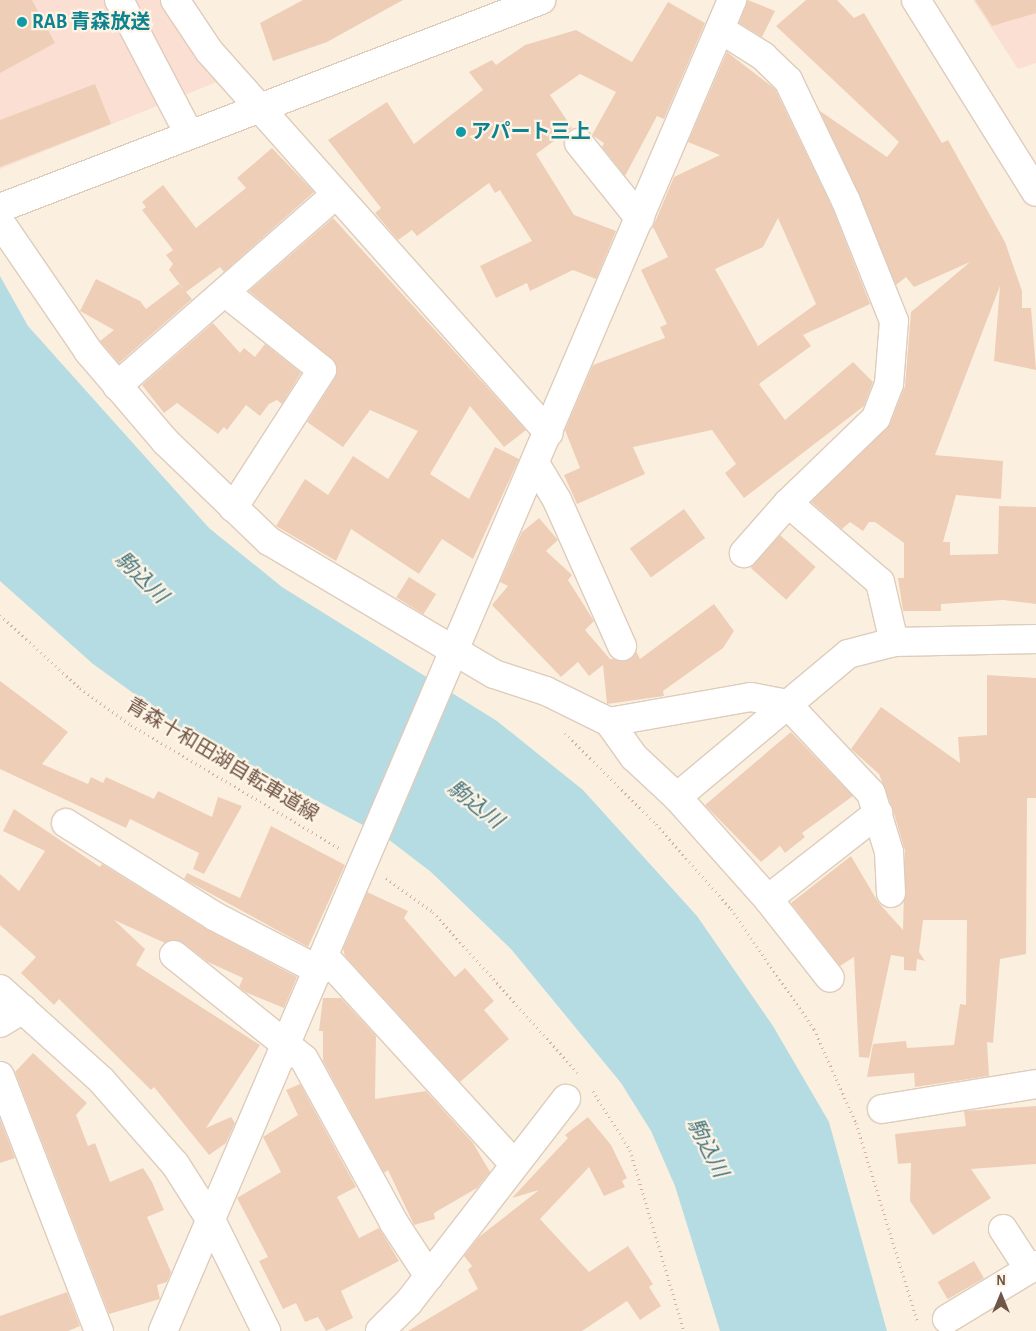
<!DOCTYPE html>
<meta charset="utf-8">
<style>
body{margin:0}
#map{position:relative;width:1036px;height:1331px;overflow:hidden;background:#fbf0df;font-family:"Alegreya Sans","Noto Sans JP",sans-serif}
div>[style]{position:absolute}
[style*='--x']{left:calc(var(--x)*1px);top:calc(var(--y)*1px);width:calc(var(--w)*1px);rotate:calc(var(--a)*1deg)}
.commercial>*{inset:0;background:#fbdfd3}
.water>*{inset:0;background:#b5dce3}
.building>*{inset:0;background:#efceb8;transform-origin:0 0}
.path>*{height:3px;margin-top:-1.5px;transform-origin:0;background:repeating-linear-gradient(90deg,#d3b19c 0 1px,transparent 0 5px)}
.roads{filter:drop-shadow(1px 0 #deccbc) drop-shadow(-1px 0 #deccbc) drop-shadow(0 1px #deccbc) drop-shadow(0 -1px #deccbc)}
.minor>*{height:28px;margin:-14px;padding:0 14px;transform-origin:14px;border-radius:14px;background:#fff}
.dots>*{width:14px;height:14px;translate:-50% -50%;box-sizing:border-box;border:2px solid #fef4e5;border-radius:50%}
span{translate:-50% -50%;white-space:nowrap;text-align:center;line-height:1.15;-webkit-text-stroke:4.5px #fef4e5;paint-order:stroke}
.culture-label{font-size:20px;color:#0d838f;font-weight:700}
.left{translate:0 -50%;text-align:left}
.street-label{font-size:20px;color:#705648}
.water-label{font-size:21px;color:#40737c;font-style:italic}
.north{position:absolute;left:976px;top:1271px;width:50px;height:50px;-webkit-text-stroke:4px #fef4e5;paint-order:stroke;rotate:0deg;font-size:14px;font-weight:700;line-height:20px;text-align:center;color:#705648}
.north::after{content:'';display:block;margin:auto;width:18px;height:22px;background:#705648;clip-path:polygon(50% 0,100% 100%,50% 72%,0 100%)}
</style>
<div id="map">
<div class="commercial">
<div style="clip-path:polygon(0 0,165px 0,222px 80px,0 169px)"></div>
<div style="clip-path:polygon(973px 0,1036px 0,1036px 63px,1018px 69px)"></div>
</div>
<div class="water">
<div style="clip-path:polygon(0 276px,28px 326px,209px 528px,282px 587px,497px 721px,583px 790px,697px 916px,773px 1026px,829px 1122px,887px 1331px,720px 1331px,675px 1186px,651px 1131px,621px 1083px,511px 949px,431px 872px,384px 836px,191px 735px,93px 664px,0 581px)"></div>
</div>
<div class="building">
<div style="clip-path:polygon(0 0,32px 0,55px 43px,0 73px)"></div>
<div style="clip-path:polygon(303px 0,403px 0,327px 42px,273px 61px,260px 23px)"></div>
<div style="clip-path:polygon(748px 0,775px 11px,762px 37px,739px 23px)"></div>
<div style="clip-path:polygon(806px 0,837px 0,854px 18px,864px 13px,942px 143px,948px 140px,1005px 242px,1022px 291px,1022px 308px,1031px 308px,1036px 370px,994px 361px,1000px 286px,935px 455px,1003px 461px,1001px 499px,956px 495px,943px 542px,950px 542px,950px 555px,998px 554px,999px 506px,1036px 507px,1036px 604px,1003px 600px,941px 604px,941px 611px,903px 611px,898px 578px,904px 578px,904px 543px,875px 522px,869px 522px,863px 531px,850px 522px,842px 529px,811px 502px,890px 424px,905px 386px,911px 312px,970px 262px,914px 287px,906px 277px,896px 285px,820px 111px,887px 157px,899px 142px,776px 26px)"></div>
<div style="clip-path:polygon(975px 0,1036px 0,1036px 13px,992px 26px)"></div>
<div style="clip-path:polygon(668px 2px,705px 23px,664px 119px,657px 116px,625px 176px,602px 147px,604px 143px,592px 135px,616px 92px,580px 74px,550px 95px,572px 128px,536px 154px,574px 215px,616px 231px,596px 279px,573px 270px,530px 291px,527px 283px,496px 298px,480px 266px,532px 241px,500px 190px,495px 193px,489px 183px,417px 236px,412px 230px,398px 240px,375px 213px,381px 208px,328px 140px,387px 102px,414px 144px,483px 90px,469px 72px,492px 60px,496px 65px,525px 45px,576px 30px,632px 62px)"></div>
<div style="clip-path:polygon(evenodd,727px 52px,775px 89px,832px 207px,870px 304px,803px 335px,811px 346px,759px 384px,785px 420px,853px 362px,873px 382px,864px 406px,744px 498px,725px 473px,736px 464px,712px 430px,633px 447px,645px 474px,577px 504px,564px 475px,580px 468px,565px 430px,593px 365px,665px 338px,660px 327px,667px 324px,641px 270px,668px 257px,653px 227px,674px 177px,720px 155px,688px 142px,727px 52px,778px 218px,816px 304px,758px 346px,715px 269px,763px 247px,778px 218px)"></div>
<div style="clip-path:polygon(95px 84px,111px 124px,0 167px,0 120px)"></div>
<div style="clip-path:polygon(272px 148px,314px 192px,224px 272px,220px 267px,186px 292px,192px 299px,119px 363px,100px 341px,114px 330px,80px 311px,96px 279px,140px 301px,146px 309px,179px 284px,185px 291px,169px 270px,173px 264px,166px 255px,173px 250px,142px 210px,146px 207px,142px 202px,163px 185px,196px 228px,246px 188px,237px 178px)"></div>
<div style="clip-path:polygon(333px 218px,526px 430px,504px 447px,470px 406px,430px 474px,469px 499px,495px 447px,519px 459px,473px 559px,442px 539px,419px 574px,351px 529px,336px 561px,276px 526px,305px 479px,328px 495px,353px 456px,388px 479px,418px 431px,370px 410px,343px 447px,307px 422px,335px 378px,336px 363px,249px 291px)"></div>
<div style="clip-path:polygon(213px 323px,240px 353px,244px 348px,255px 357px,265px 344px,301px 373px,282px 404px,277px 400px,269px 404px,260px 416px,246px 405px,227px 430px,224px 427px,218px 434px,177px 403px,164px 413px,142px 385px)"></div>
<div style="left:684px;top:509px;width:36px;height:67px;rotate:54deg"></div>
<div style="clip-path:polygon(539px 518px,558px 540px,546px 551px,572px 575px,568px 580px,594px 621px,585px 630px,610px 659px,628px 660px,636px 651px,640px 659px,714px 604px,734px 631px,723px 648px,663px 691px,664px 696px,607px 704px,603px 665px,589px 676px,578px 662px,561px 677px,492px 605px,508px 586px,500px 582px,522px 532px)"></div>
<div style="left:780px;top:535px;width:48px;height:44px;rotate:42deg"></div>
<div style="left:409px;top:577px;width:32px;height:24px;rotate:32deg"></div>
<div style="clip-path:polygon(987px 675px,1036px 678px,1036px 798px,1027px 798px,1026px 954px,1000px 959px,993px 1043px,987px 1042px,989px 1076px,915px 1087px,914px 1073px,867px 1077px,873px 1044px,906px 1041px,907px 1048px,954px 1045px,960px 1004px,966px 1005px,967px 920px,923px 920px,919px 952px,925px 961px,917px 959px,916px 971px,904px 970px,904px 957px,891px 955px,869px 1058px,859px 1057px,854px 957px,840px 966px,791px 903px,851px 856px,878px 902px,903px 930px,905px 851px,893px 810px,879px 774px,851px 749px,881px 707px,960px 763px,958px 737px,987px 735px)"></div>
<div style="clip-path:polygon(0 681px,68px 732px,42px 764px,88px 784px,91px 777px,103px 783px,106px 777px,154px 799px,158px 791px,212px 817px,218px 797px,242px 806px,204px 874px,193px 869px,199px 853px,130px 819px,126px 828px,0 769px)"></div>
<div style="clip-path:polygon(791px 732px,853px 796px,802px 833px,805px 837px,785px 853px,780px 846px,761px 862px,705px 805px)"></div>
<div style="clip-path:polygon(14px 809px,100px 867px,102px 864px,206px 929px,297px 977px,284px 1008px,245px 992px,239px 987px,243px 978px,208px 962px,183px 943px,165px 943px,114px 920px,145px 949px,136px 965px,260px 1045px,206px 1128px,231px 1117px,235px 1123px,226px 1143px,209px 1155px,154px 1087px,151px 1090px,59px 999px,54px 1005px,21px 973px,36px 957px,0 925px,0 874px,19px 891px,45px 851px,3px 831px)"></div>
<div style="clip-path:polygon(271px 826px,345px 865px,308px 947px,184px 879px,187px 873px,240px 898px)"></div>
<div style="clip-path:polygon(367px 892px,408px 911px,404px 918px,455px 977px,465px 968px,494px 1001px,484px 1010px,509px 1039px,460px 1082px,345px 956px,343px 949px)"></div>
<div style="clip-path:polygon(323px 998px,341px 998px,376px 1036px,375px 1099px,426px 1091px,473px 1143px,490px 1172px,477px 1188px,434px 1213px,435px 1219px,414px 1225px,388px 1170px,384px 1173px,323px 1061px,323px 1031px,319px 1031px)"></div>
<div style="clip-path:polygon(33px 1053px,87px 1103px,76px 1115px,88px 1146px,95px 1143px,110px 1182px,143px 1168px,152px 1182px,164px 1210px,147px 1217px,171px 1272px,167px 1282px,157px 1285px,160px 1299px,109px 1314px,15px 1072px)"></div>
<div style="clip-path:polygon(300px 1084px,356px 1187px,337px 1197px,359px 1238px,379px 1228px,399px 1261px,341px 1291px,353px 1318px,326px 1331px,318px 1317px,305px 1322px,296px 1303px,283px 1309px,259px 1261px,268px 1257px,237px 1198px,281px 1172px,263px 1137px,298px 1115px,286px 1090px)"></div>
<div style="clip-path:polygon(1036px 1106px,1036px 1164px,971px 1169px,991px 1198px,933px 1235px,910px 1201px,911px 1163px,898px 1164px,895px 1134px,966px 1126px,964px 1111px)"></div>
<div style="clip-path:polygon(588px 1117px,611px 1145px,627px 1178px,622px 1181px,625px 1187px,604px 1196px,589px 1167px,540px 1219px,589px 1272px,628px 1246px,653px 1284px,649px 1287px,661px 1306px,640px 1320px,627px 1301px,582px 1331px,408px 1331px,478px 1289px,468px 1270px,472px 1266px,464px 1256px,479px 1237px,539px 1190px,512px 1198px,568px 1138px,565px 1135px)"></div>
<div style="clip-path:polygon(0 1119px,15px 1158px,0 1163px)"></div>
<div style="left:974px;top:1261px;width:20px;height:42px;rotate:60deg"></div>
<div style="clip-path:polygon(67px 1292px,80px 1326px,68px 1331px,0 1331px,0 1316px)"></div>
</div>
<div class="path">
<div style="--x:0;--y:615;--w:108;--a:42.4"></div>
<div style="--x:80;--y:688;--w:63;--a:36"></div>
<div style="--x:131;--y:725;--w:242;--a:30.6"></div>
<div style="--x:565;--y:733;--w:129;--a:45"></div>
<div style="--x:656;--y:824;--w:113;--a:48.6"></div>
<div style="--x:731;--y:909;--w:146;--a:55.3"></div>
<div style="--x:814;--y:1029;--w:103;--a:65.9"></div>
<div style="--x:856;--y:1123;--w:209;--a:72.8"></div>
<div style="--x:386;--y:878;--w:58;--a:35.9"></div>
<div style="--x:433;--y:912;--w:218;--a:48"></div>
<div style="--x:593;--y:1091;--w:70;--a:57.9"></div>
<div style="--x:630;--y:1150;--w:189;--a:73.4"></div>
</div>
<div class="roads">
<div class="minor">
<div style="--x:119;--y:0;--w:151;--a:62.4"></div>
<div style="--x:175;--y:0;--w:61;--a:56.3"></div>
<div style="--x:209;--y:51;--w:511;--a:48.33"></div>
<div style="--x:916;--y:0;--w:226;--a:58"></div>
<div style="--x:720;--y:29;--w:51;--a:32.1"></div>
<div style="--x:763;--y:56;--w:35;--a:44"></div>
<div style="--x:788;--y:80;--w:134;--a:64.4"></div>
<div style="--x:846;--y:201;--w:129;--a:68.2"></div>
<div style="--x:894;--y:321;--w:63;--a:94.5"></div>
<div style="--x:889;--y:384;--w:36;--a:111"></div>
<div style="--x:876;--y:418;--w:122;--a:136"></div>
<div style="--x:788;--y:503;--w:67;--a:131.3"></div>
<div style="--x:579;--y:143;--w:97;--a:51.2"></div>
<div style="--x:0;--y:208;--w:580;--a:-21.03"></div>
<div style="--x:0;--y:222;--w:158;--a:55.6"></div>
<div style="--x:89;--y:352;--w:118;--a:49.5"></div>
<div style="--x:166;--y:442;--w:143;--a:43.9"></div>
<div style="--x:269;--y:541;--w:261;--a:30.6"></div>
<div style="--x:494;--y:674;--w:55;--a:18.1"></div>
<div style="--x:546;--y:691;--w:70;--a:26.2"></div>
<div style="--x:609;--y:722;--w:144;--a:-10"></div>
<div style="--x:751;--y:697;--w:37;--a:11"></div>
<div style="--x:787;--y:704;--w:122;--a:46.7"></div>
<div style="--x:871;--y:793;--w:62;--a:73"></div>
<div style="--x:889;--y:852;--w:41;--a:87.2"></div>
<div style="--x:226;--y:293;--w:123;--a:38.7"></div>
<div style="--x:322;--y:370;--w:164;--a:122.8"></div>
<div style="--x:117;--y:386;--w:291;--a:-41.2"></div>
<div style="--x:536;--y:465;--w:41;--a:59"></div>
<div style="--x:557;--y:500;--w:160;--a:66"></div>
<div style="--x:788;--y:503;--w:121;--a:40.7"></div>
<div style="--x:880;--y:582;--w:62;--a:76.9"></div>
<div style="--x:609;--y:722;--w:43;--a:54.5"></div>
<div style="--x:634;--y:757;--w:59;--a:42.9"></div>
<div style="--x:677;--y:797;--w:137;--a:48.3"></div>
<div style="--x:768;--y:899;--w:100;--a:51.9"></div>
<div style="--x:677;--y:797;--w:223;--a:-39.9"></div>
<div style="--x:848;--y:654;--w:48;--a:-14.6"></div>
<div style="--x:894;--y:642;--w:142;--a:-1.2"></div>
<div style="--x:66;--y:823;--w:175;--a:32.1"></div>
<div style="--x:214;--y:916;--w:119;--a:27.4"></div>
<div style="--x:768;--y:899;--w:140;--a:-38"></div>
<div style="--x:174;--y:955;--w:166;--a:38.7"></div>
<div style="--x:304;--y:1059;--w:187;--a:61.2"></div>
<div style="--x:394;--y:1223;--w:64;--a:56.6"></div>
<div style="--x:326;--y:958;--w:276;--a:47.6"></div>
<div style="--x:0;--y:989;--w:137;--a:42"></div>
<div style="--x:102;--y:1081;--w:111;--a:48.7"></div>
<div style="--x:175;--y:1164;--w:69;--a:57.5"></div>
<div style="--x:212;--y:1222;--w:122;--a:63.6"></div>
<div style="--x:0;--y:1023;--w:27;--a:-31"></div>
<div style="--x:0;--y:1076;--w:274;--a:68.8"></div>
<div style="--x:882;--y:1109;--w:156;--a:-9.2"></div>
<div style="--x:1003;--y:1229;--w:48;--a:57"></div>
<div style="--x:947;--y:1319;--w:104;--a:-31.2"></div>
<div style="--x:163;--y:1331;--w:1448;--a:-66.85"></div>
<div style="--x:380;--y:1331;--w:41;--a:-45"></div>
<div style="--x:409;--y:1302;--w:257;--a:-52.3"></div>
</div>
</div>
<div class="dots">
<div style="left:22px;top:22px;background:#0f9aa8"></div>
<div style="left:461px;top:132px;background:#0f9aa8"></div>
</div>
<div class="culture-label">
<span class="left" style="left:32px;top:22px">RAB 青森放送</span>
<span class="left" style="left:471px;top:132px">アパート三上</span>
</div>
<div class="street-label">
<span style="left:222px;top:760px;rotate:31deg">青森十和田湖自転車道線</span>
</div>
<div class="water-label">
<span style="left:141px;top:578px;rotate:44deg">駒込川</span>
<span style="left:475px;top:805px;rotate:38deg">駒込川</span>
<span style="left:707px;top:1148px;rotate:63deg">駒込川</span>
</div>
<div class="north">N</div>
</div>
